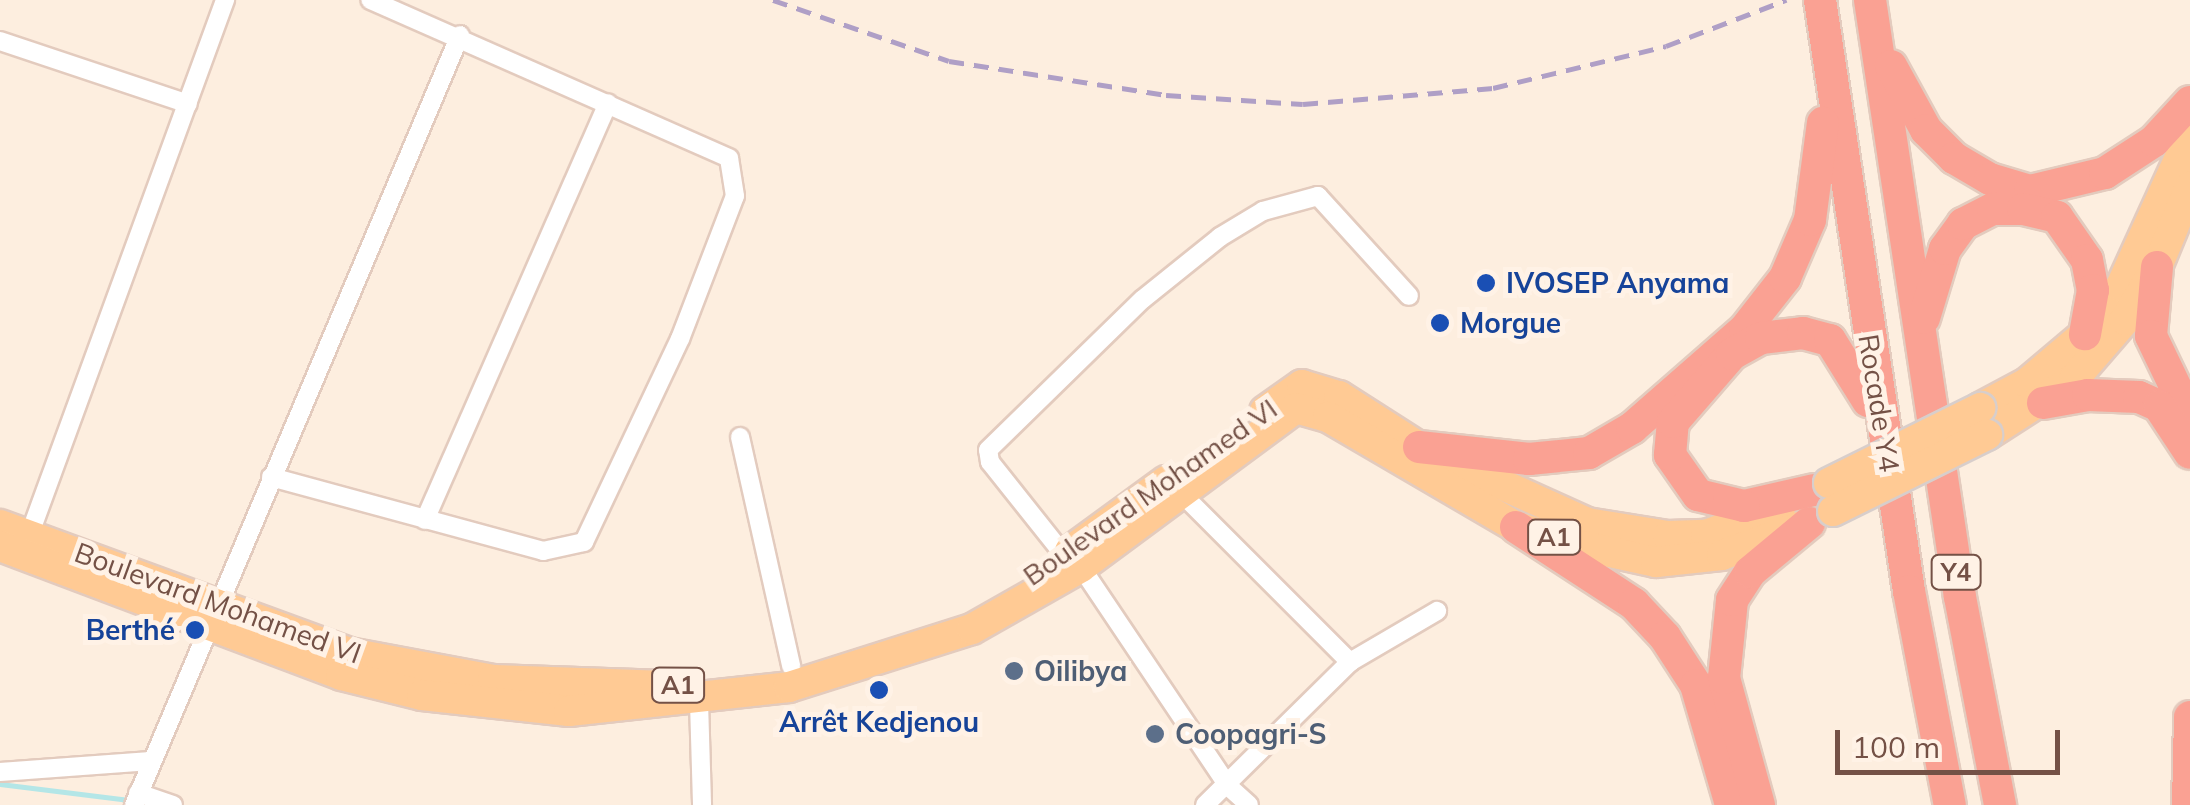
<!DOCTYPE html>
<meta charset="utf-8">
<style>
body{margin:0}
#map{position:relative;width:2190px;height:805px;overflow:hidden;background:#fdeedf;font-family:Mulish,sans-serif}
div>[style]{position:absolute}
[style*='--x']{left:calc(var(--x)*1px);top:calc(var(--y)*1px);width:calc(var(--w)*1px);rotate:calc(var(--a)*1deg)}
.stream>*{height:5px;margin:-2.5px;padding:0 2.5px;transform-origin:2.5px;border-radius:2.5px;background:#b4e6e7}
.roads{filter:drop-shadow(2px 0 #e3cbbe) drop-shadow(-2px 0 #e3cbbe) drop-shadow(0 2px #e3cbbe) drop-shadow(0 -2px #e3cbbe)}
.street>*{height:18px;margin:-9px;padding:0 9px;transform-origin:9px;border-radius:9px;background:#fff}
.primary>*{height:30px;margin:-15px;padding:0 15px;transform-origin:15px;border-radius:15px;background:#ffca94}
.highway>*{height:32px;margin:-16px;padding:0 16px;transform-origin:16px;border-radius:16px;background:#faa193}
.rail>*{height:5px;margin-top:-2.5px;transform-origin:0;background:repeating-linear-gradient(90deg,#af9fc6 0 15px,transparent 0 25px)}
.bridges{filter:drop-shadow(2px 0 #d8cecb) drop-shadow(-2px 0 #d8cecb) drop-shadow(0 2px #d8cecb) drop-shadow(0 -2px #d8cecb)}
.primary-bridge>*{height:30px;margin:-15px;padding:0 15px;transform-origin:15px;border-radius:15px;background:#ffca94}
.dots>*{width:28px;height:28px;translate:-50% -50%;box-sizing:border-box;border:5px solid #fff2e6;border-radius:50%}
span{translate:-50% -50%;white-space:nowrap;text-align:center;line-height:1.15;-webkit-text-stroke:10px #fff2e6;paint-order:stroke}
.shield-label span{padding:2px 8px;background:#fff2e6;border:2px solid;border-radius:8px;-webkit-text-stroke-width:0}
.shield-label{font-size:25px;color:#745146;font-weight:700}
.transit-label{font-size:28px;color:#164399;font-weight:700}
.left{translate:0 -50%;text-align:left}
.right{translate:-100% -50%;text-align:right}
.street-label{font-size:28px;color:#745146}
.service-label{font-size:28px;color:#4e5e75;font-weight:700}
.scale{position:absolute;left:1835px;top:730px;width:225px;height:45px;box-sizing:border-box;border:5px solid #745146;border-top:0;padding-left:12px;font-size:30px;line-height:35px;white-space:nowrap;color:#745146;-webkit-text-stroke:8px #fff2e6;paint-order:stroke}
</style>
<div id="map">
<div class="stream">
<div style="--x:0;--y:784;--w:130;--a:7.1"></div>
</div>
<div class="roads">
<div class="street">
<div style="--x:0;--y:41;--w:198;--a:18.5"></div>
<div style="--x:740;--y:437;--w:235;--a:77.4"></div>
<div style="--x:271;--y:477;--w:282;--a:15.2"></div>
<div style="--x:543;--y:551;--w:42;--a:-12.4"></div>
<div style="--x:584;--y:542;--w:225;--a:-64.7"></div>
<div style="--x:680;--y:339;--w:153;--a:-69"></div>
<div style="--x:735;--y:196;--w:38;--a:-99"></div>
<div style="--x:729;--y:158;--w:392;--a:-156.2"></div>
<div style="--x:1182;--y:494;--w:238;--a:45"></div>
<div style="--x:1350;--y:662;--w:101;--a:-30.4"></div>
<div style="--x:425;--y:520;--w:455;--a:-66.3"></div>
<div style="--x:29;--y:536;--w:571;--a:-69.91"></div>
<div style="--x:1064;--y:555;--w:119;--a:-128.5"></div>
<div style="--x:990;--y:462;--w:12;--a:-99"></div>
<div style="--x:988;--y:450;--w:216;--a:-44.3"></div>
<div style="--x:1143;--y:299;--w:99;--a:-38.8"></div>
<div style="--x:1220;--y:237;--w:50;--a:-31.2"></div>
<div style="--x:1263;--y:211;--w:57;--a:-15.3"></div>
<div style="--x:1318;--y:196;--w:135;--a:47.7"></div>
<div style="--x:1081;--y:567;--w:264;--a:56.1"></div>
<div style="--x:1228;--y:786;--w:28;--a:42"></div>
<div style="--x:699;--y:702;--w:103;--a:88.3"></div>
<div style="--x:0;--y:772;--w:151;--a:-4.2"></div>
<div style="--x:138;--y:793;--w:37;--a:19"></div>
<div style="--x:134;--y:805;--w:836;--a:-67.05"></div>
<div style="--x:1205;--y:805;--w:204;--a:-44.6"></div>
</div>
<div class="primary">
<div style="--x:1980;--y:408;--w:53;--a:-28"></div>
<div style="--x:2027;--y:383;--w:76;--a:-40.2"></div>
<div style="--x:2085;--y:334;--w:60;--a:-53.1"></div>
<div style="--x:2121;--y:286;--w:166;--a:-65.4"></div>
<div style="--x:1265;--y:411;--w:45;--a:-35.1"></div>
<div style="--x:1302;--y:385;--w:39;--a:17"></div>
<div style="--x:1339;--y:396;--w:95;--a:32.5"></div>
<div style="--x:1419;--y:447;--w:184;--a:24.3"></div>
<div style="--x:1587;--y:523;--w:82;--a:9.1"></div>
<div style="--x:1668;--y:536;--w:38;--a:-2"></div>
<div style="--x:1706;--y:535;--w:80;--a:-21.1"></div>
<div style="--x:1987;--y:435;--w:103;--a:-32.8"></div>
<div style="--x:2074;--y:379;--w:78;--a:-49.2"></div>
<div style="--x:2125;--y:320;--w:62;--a:-58.9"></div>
<div style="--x:2157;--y:267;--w:87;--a:-67.6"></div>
<div style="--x:0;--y:525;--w:372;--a:20.1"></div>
<div style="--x:349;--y:653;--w:147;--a:10.6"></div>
<div style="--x:493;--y:680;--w:173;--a:2"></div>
<div style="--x:0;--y:546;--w:365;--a:20.7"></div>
<div style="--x:341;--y:675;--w:83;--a:13.9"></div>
<div style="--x:422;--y:695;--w:148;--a:6.2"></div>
<div style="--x:569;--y:711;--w:221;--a:-6.2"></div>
<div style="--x:789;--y:687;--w:192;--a:-17.6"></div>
<div style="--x:972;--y:629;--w:125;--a:-29.6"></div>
<div style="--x:1081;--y:567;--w:267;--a:-36.5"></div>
<div style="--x:1296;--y:408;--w:33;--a:16"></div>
<div style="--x:1328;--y:417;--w:218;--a:30.3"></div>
<div style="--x:1516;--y:527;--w:70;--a:15.8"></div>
<div style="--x:1583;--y:546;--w:75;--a:12.4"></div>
<div style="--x:1656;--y:562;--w:66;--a:-6.1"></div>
<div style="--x:1722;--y:555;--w:82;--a:-20"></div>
<div style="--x:1070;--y:551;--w:119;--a:-36.1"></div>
</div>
<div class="highway">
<div style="--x:1820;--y:0;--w:598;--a:81.44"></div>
<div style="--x:1909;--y:591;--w:218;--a:79.2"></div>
<div style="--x:1870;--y:0;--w:604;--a:81.43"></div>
<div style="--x:1960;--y:597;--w:212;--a:79.1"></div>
<div style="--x:1891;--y:66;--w:73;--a:61.3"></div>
<div style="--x:1926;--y:130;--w:40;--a:45"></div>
<div style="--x:1954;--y:158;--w:42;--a:30.3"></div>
<div style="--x:1990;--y:179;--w:42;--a:16.7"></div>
<div style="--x:2030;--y:191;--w:77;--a:-13.5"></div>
<div style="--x:2105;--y:173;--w:59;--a:-33.1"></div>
<div style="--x:2154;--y:141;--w:53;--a:-47.3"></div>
<div style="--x:2157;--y:267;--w:69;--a:95"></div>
<div style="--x:2151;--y:336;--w:90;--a:64.3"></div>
<div style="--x:1924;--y:318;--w:72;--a:-73.1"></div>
<div style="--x:1945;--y:249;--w:31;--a:-54"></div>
<div style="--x:1963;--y:224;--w:34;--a:-27"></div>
<div style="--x:1993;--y:209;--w:30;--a:0"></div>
<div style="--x:2023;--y:209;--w:35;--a:13"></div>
<div style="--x:2057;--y:217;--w:52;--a:55.1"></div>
<div style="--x:2087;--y:260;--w:31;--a:79"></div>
<div style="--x:2093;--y:290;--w:45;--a:100.3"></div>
<div style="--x:2043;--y:403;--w:46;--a:-10.1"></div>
<div style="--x:2088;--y:395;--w:51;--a:2.2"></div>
<div style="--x:2139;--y:397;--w:22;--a:24"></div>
<div style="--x:2159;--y:406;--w:56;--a:56.6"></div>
<div style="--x:1419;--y:447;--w:111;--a:6.2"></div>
<div style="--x:1529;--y:459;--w:60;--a:-5.7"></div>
<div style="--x:1589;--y:453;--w:50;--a:-30.2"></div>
<div style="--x:1632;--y:428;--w:150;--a:-41.2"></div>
<div style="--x:1745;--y:329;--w:65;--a:-51.9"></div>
<div style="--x:1785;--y:278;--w:63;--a:-66.7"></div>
<div style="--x:1810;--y:220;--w:98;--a:-82.4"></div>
<div style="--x:1814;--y:490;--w:72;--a:167.1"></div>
<div style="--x:1744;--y:506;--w:47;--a:-166.6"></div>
<div style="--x:1698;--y:495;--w:49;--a:-125"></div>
<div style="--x:1670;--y:455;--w:33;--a:-85"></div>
<div style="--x:1673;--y:422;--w:90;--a:-49.1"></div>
<div style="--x:1732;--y:354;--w:33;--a:-29"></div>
<div style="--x:1761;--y:338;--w:42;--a:-6.8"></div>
<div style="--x:1803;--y:333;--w:28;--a:15"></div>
<div style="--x:1830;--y:340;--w:72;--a:58.1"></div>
<div style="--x:1516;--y:527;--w:141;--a:33.1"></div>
<div style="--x:1634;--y:604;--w:45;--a:46.8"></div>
<div style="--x:1665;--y:637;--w:57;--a:57.1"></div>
<div style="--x:1696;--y:685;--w:125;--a:73.7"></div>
<div style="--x:1759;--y:805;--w:132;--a:-105.4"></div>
<div style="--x:1724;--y:678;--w:78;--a:-84.1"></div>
<div style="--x:1732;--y:600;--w:33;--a:-57"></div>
<div style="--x:1750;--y:572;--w:77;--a:-39.7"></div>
<div style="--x:2188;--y:805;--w:88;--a:-88.7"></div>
</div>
</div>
<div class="rail">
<div style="--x:773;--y:0;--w:186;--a:19.1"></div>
<div style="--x:949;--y:61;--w:220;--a:8.9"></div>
<div style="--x:1166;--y:95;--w:137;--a:3.8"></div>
<div style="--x:1303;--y:104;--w:191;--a:-4.8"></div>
<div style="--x:1493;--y:88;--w:178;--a:-13.6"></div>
<div style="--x:1666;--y:46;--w:129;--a:-21"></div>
</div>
<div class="bridges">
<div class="primary-bridge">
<div style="--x:1829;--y:483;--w:169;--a:-26.4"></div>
<div style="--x:1833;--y:511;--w:172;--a:-26.3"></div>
</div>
</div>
<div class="dots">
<div style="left:1486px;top:283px;background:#1a4fb4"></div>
<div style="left:1440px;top:323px;background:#1a4fb4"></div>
<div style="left:195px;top:630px;background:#1a4fb4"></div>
<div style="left:1014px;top:671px;background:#5c6f8a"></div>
<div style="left:879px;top:690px;background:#1a4fb4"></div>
<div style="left:1155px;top:734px;background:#5c6f8a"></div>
</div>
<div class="shield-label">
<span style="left:1554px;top:537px">A1</span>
<span style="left:1956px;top:572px">Y4</span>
<span style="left:678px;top:685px">A1</span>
</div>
<div class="transit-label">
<span class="left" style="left:1506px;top:283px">IVOSEP Anyama</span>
<span class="left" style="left:1460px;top:323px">Morgue</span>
<span class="right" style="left:175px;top:630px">Berthé</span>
<span style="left:879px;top:722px">Arrêt Kedjenou</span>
</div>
<div class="street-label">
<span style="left:1879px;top:403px;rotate:81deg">Rocade Y4</span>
<span style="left:1150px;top:492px;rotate:-35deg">Boulevard Mohamed VI</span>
<span style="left:218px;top:603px;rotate:20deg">Boulevard Mohamed VI</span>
</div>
<div class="service-label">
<span class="left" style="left:1034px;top:671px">Oilibya</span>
<span class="left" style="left:1175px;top:734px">Coopagri-S</span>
</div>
<div class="scale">100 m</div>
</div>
